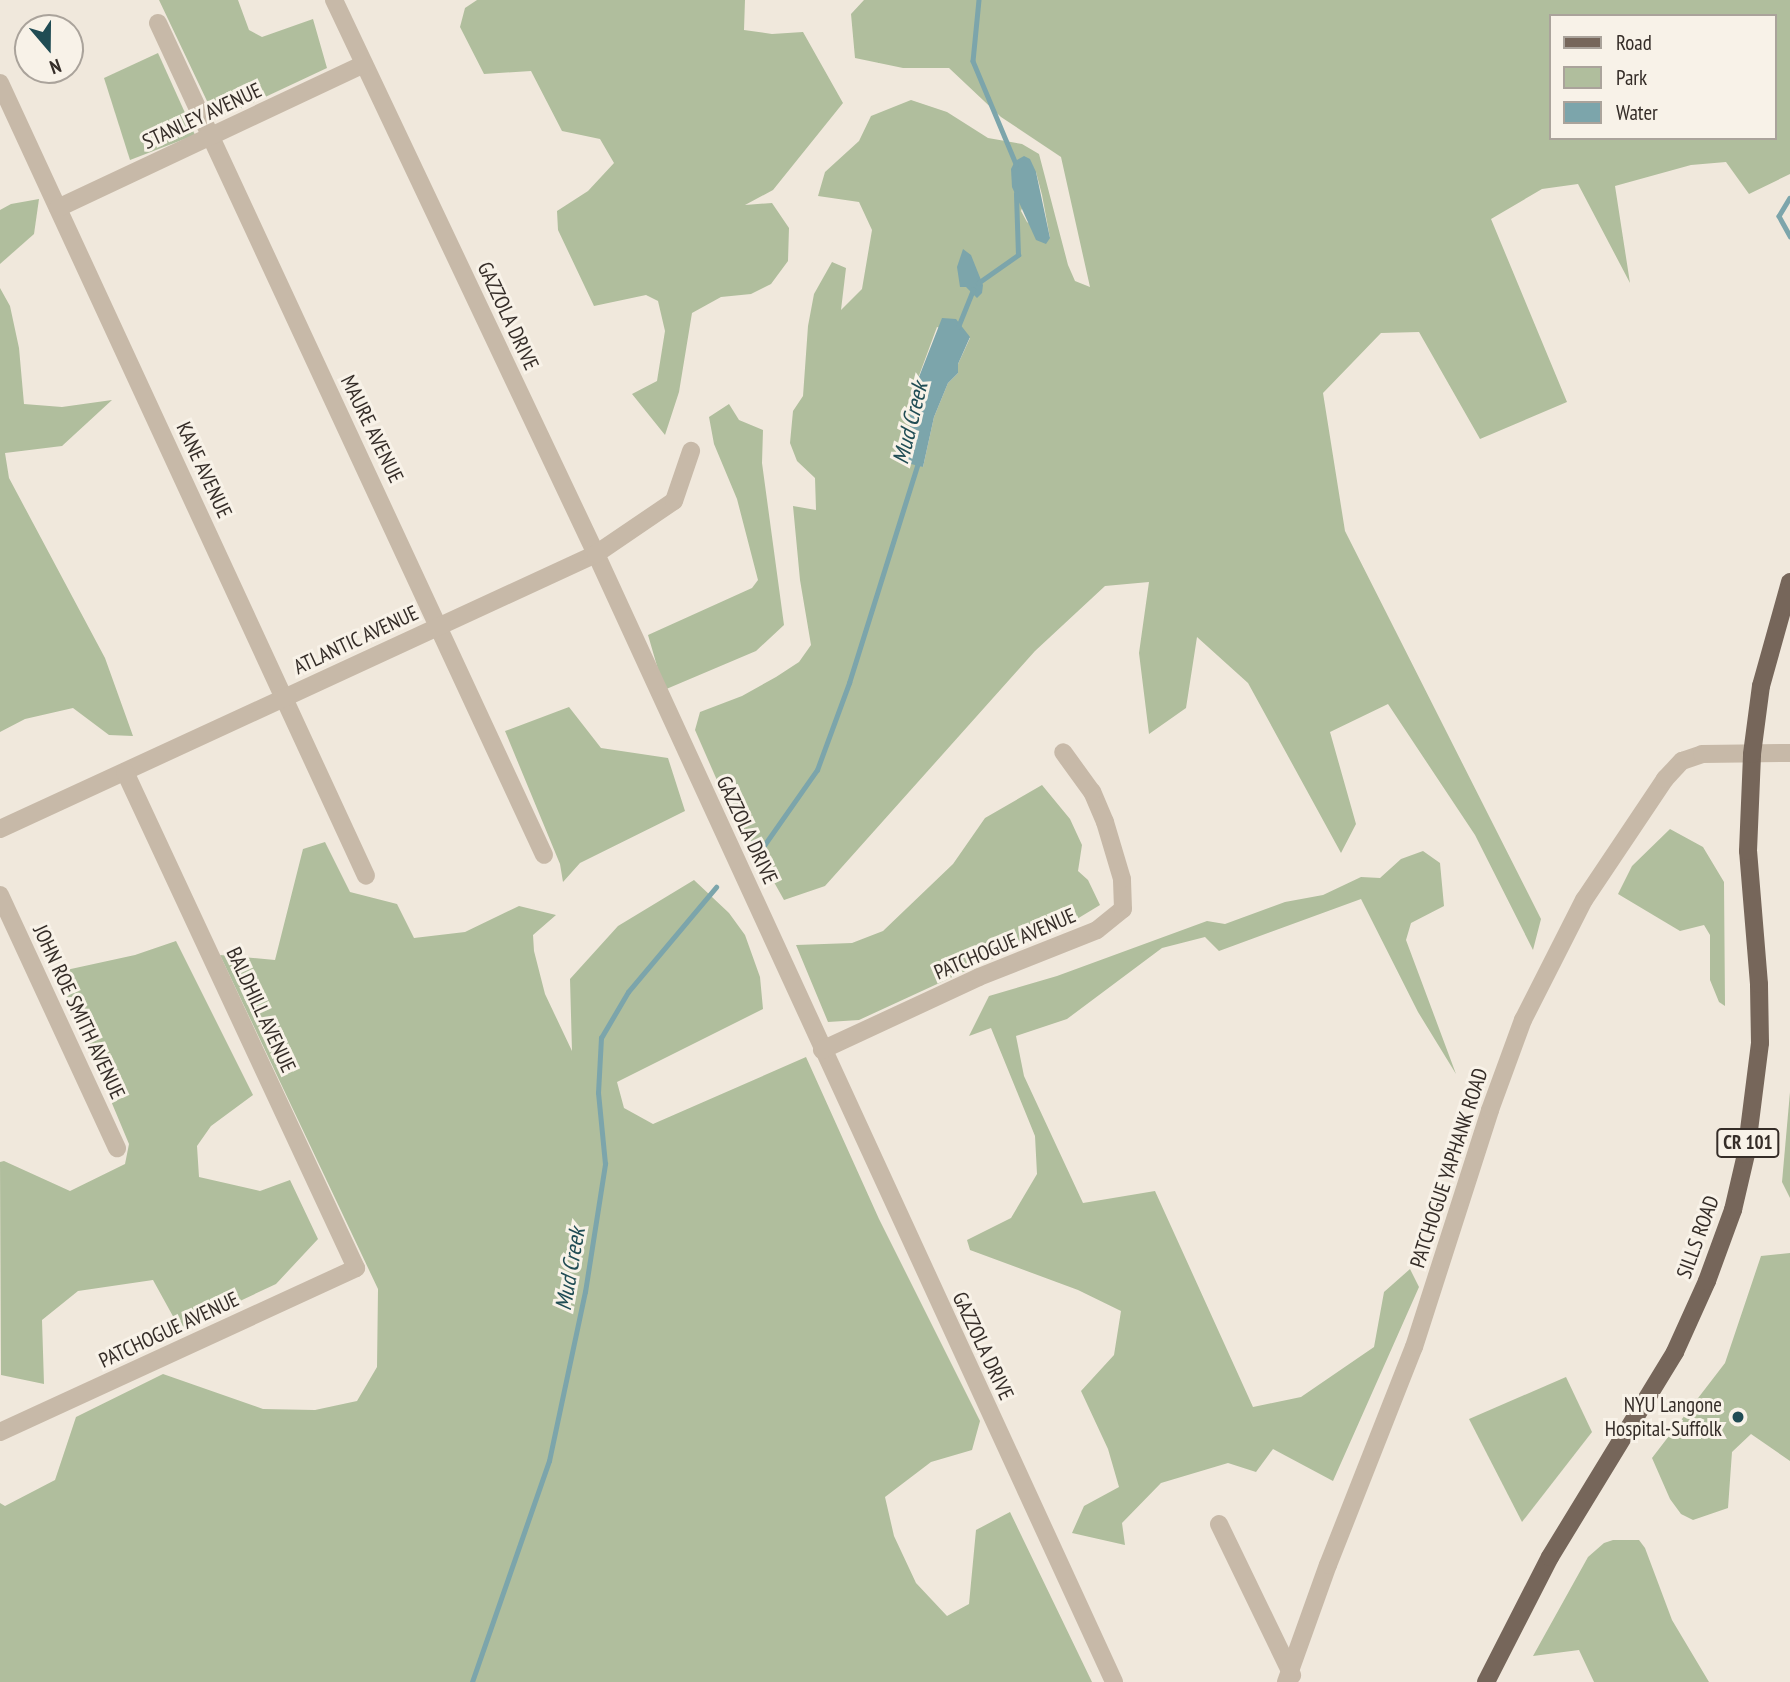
<!DOCTYPE html>
<style>
body{margin:0}
#map{position:relative;width:1790px;height:1682px;overflow:hidden;background:#f0e8dc;font-family:"PT Sans Narrow",sans-serif}
div>[style]{position:absolute}
[style*='--x']{left:calc(var(--x)*1px);top:calc(var(--y)*1px);width:calc(var(--w)*1px);rotate:calc(var(--a)*1deg)}
.green>*{inset:0;background:#b0be9d}
.water>*{inset:0;background:#7ca5ab}
.stream>*{height:4.5px;margin:-2.25px;padding:0 2.25px;transform-origin:2.25px;border-radius:2.25px;background:#7ca5ab}
.minor>*{height:18px;margin:-9px;padding:0 9px;transform-origin:9px;border-radius:9px;background:#c7b9a8}
.major>*{height:18px;margin:-9px;padding:0 9px;transform-origin:9px;border-radius:9px;background:#76665a}
.dots>*{width:19px;height:19px;translate:-50% -50%;box-sizing:border-box;border:4px solid #f8f2e8;border-radius:50%}
span{translate:-50% -50%;white-space:nowrap;text-align:center;line-height:1.15;-webkit-text-stroke:6px #f8f2e8;paint-order:stroke}
.shield-label span{padding:2px 5px;background:#f8f2e8;border:2px solid;border-radius:5px;-webkit-text-stroke-width:0}
.shield-label{font-size:19px;color:#352d28;font-weight:700}
.street-label{font-size:21px;color:#352d28}
.poi-label{font-size:21px;color:#352d28}
.right{translate:-100% -50%;text-align:right}
.water-label{font-size:23px;color:#204c54;font-style:italic}
.legend{position:absolute;left:1549px;top:14px;width:228px;height:126px;box-sizing:border-box;background:#f8f2e8;border:2px solid #aaa39b;margin:0;padding:9px 12px;list-style:none;font-size:21px;color:#352d28}
.legend li{display:flex;align-items:center;gap:14px;height:35px}
.legend b{width:35px;border:2px solid #aaa39b}
.north{position:absolute;left:14px;top:14px;width:70px;height:70px;box-sizing:border-box;background:#f8f2e8;border:2px solid #aaa39b;border-radius:50%;rotate:160deg;font-size:19px;font-weight:700;line-height:28px;text-align:center;color:#352d28}
.north::after{content:'';display:block;margin:auto;width:24px;height:32px;background:#204c54;clip-path:polygon(50% 0,100% 100%,50% 72%,0 100%)}
</style>
<div id="map">
<div class="green">
<div style="clip-path:polygon(159px 0,238px 0,249px 30px,262px 37px,313px 19px,327px 68px,216px 120px)"></div>
<div style="clip-path:polygon(477px 0,745px 0,744px 30px,772px 34px,803px 32px,843px 103px,773px 190px,745px 205px,772px 203px,789px 228px,788px 261px,771px 284px,751px 294px,721px 297px,692px 313px,679px 392px,665px 435px,632px 394px,657px 381px,665px 331px,658px 301px,646px 295px,594px 306px,558px 230px,557px 211px,588px 191px,614px 163px,600px 139px,562px 131px,531px 71px,484px 74px,460px 27px,465px 8px)"></div>
<div style="clip-path:polygon(evenodd,864px 0,1790px 0,1790px 174px,1749px 194px,1726px 162px,1691px 165px,1615px 186px,1630px 283px,1578px 184px,1542px 189px,1491px 219px,1567px 402px,1480px 439px,1419px 332px,1381px 333px,1323px 393px,1345px 531px,1541px 919px,1533px 950px,1475px 835px,1388px 704px,1330px 732px,1356px 824px,1341px 853px,1248px 683px,1197px 637px,1186px 708px,1149px 734px,1139px 653px,1149px 582px,1105px 586px,1035px 651px,825px 886px,784px 900px,743px 827px,750px 816px,740px 811px,723px 794px,695px 730px,700px 712px,742px 696px,776px 677px,799px 662px,811px 645px,800px 580px,793px 506px,816px 510px,815px 478px,797px 461px,790px 443px,793px 411px,803px 396px,808px 326px,814px 294px,832px 262px,846px 268px,841px 310px,862px 289px,872px 230px,859px 202px,818px 196px,825px 172px,859px 141px,871px 116px,911px 100px,947px 112px,988px 138px,1022px 144px,1039px 154px,1068px 265px,1075px 281px,1090px 287px,1061px 157px,1001px 117px,949px 68px,903px 68px,855px 58px,851px 14px,864px 0,1550px 16px,1774px 16px,1774px 138px,1550px 138px,1550px 16px,864px 0,1036px 172px,1042px 195px,1050px 238px,1027px 222px,1021px 211px,1036px 172px,864px 0,937px 327px,970px 338px,958px 364px,958px 373px,948px 383px,934px 417px,923px 467px,901px 454px,910px 437px,910px 400px,937px 327px)"></div>
<div style="clip-path:polygon(158px 53px,195px 135px,130px 160px,104px 78px)"></div>
<div style="clip-path:polygon(39px 199px,34px 234px,0 264px,0 210px,11px 204px)"></div>
<div style="clip-path:polygon(0 288px,10px 306px,19px 348px,24px 404px,62px 407px,112px 400px,62px 446px,5px 453px,9px 478px,105px 658px,133px 736px,109px 735px,73px 708px,25px 719px,0 732px)"></div>
<div style="clip-path:polygon(729px 404px,739px 420px,763px 430px,762px 463px,784px 625px,756px 651px,664px 690px,648px 635px,752px 588px,758px 580px,737px 499px,714px 444px,709px 417px)"></div>
<div style="clip-path:polygon(569px 707px,601px 748px,668px 758px,685px 811px,580px 863px,563px 882px,560px 864px,505px 731px)"></div>
<div style="clip-path:polygon(1042px 785px,1070px 819px,1082px 845px,1078px 871px,1088px 880px,1100px 905px,1072px 922px,859px 1020px,828px 1022px,796px 945px,852px 943px,883px 931px,953px 864px,985px 818px)"></div>
<div style="clip-path:polygon(1670px 829px,1703px 847px,1724px 882px,1725px 1006px,1719px 1002px,1710px 980px,1710px 935px,1704px 925px,1680px 931px,1618px 894px,1632px 866px)"></div>
<div style="clip-path:polygon(325px 842px,350px 892px,397px 904px,414px 938px,465px 932px,519px 906px,556px 915px,533px 935px,534px 951px,545px 994px,572px 1051px,570px 979px,618px 926px,694px 880px,729px 913px,745px 935px,760px 977px,763px 1009px,617px 1082px,624px 1108px,653px 1124px,806px 1057px,879px 1219px,980px 1421px,972px 1450px,931px 1462px,885px 1497px,894px 1536px,916px 1583px,947px 1616px,969px 1604px,976px 1530px,1010px 1512px,1092px 1682px,0 1682px,0 1503px,5px 1506px,55px 1480px,76px 1417px,163px 1374px,263px 1409px,315px 1410px,357px 1401px,377px 1367px,378px 1289px,220px 955px,275px 960px,303px 849px)"></div>
<div style="clip-path:polygon(1423px 851px,1440px 863px,1444px 906px,1411px 923px,1406px 940px,1456px 1074px,1418px 1012px,1361px 899px,1219px 951px,1205px 937px,1162px 948px,1067px 1019px,1016px 1036px,1024px 1076px,1083px 1203px,1155px 1191px,1253px 1407px,1301px 1397px,1374px 1347px,1384px 1292px,1410px 1269px,1419px 1287px,1333px 1481px,1273px 1449px,1256px 1472px,1228px 1463px,1161px 1483px,1122px 1523px,1125px 1545px,1072px 1533px,1084px 1506px,1119px 1487px,1108px 1449px,1081px 1391px,1114px 1355px,1121px 1311px,1078px 1290px,970px 1250px,967px 1240px,1011px 1218px,1037px 1174px,1035px 1136px,991px 1028px,969px 1036px,989px 996px,1057px 976px,1207px 921px,1225px 924px,1285px 902px,1323px 895px,1361px 877px,1380px 878px,1401px 859px)"></div>
<div style="clip-path:polygon(176px 941px,253px 1095px,211px 1126px,197px 1146px,199px 1177px,260px 1191px,290px 1180px,318px 1239px,276px 1284px,180px 1329px,153px 1280px,78px 1291px,42px 1320px,44px 1384px,1px 1375px,0 1162px,4px 1161px,70px 1191px,125px 1164px,129px 1144px,57px 972px,135px 955px)"></div>
<div style="clip-path:polygon(1790px 1092px,1790px 1198px,1782px 1182px)"></div>
<div style="clip-path:polygon(1790px 1253px,1790px 1461px,1751px 1434px,1732px 1452px,1728px 1508px,1693px 1520px,1681px 1514px,1670px 1499px,1652px 1458px,1725px 1363px,1761px 1256px)"></div>
<div style="clip-path:polygon(1566px 1377px,1592px 1432px,1522px 1522px,1469px 1419px)"></div>
<div style="clip-path:polygon(1613px 1540px,1639px 1540px,1645px 1548px,1672px 1620px,1709px 1682px,1594px 1682px,1579px 1650px,1533px 1656px,1588px 1557px,1604px 1543px)"></div>
</div>
<div class="water">
<div style="clip-path:polygon(1024px 156px,1030px 159px,1036px 172px,1050px 238px,1046px 244px,1036px 240px,1012px 187px,1011px 169px,1015px 161px)"></div>
<div style="clip-path:polygon(963px 249px,971px 255px,983px 285px,982px 293px,977px 298px,966px 287px,960px 287px,957px 267px)"></div>
<div style="clip-path:polygon(942px 318px,956px 319px,970px 337px,958px 364px,958px 373px,948px 383px,934px 417px,923px 467px,903px 462px,901px 454px,910px 437px,910px 400px)"></div>
</div>
<div class="stream">
<div style="--x:979;--y:0;--w:61;--a:95.6"></div>
<div style="--x:973;--y:61;--w:112;--a:67.3"></div>
<div style="--x:1790;--y:198;--w:21;--a:121"></div>
<div style="--x:1779;--y:216;--w:23;--a:61"></div>
<div style="--x:978;--y:283;--w:49;--a:-35"></div>
<div style="--x:1018;--y:255;--w:61;--a:-91.9"></div>
<div style="--x:958;--y:327;--w:40;--a:-68"></div>
<div style="--x:756;--y:857;--w:106;--a:-55"></div>
<div style="--x:817;--y:770;--w:93;--a:-69.8"></div>
<div style="--x:849;--y:683;--w:231;--a:-72.6"></div>
<div style="--x:472;--y:1682;--w:234;--a:-70.8"></div>
<div style="--x:549;--y:1461;--w:173;--a:-78"></div>
<div style="--x:585;--y:1292;--w:130;--a:-81.1"></div>
<div style="--x:605;--y:1164;--w:71;--a:-95.6"></div>
<div style="--x:598;--y:1093;--w:55;--a:-86.9"></div>
<div style="--x:601;--y:1038;--w:53;--a:-59.6"></div>
<div style="--x:628;--y:992;--w:137;--a:-50"></div>
</div>
<div class="minor">
<div style="--x:334;--y:0;--w:613;--a:64.69"></div>
<div style="--x:596;--y:554;--w:1241;--a:65.33"></div>
<div style="--x:158;--y:23;--w:917;--a:65.11"></div>
<div style="--x:0;--y:83;--w:873;--a:65.22"></div>
<div style="--x:58;--y:208;--w:338;--a:-25.2"></div>
<div style="--x:0;--y:829;--w:656;--a:-24.77"></div>
<div style="--x:596;--y:554;--w:94;--a:-34.2"></div>
<div style="--x:674;--y:501;--w:53;--a:-71.2"></div>
<div style="--x:0;--y:895;--w:279;--a:65.2"></div>
<div style="--x:822;--y:1050;--w:173;--a:-24.9"></div>
<div style="--x:979;--y:977;--w:127;--a:-21.7"></div>
<div style="--x:1097;--y:930;--w:33;--a:-39"></div>
<div style="--x:1123;--y:909;--w:30;--a:-92"></div>
<div style="--x:1122;--y:879;--w:59;--a:-106.6"></div>
<div style="--x:1105;--y:822;--w:33;--a:-113"></div>
<div style="--x:1092;--y:792;--w:49;--a:-125.9"></div>
<div style="--x:0;--y:1432;--w:392;--a:-24.7"></div>
<div style="--x:356;--y:1268;--w:547;--a:-114.97"></div>
<div style="--x:1219;--y:1524;--w:168;--a:64.2"></div>
<div style="--x:1286;--y:1682;--w:124;--a:-70.3"></div>
<div style="--x:1328;--y:1565;--w:234;--a:-68.5"></div>
<div style="--x:1414;--y:1347;--w:249;--a:-72.2"></div>
<div style="--x:1490;--y:1110;--w:96;--a:-69.9"></div>
<div style="--x:1523;--y:1020;--w:135;--a:-63.1"></div>
<div style="--x:1584;--y:900;--w:146;--a:-56.2"></div>
<div style="--x:1665;--y:779;--w:25;--a:-47"></div>
<div style="--x:1682;--y:761;--w:21;--a:-19"></div>
<div style="--x:1702;--y:754;--w:88;--a:-0.7"></div>
</div>
<div class="major">
<div style="--x:1486;--y:1682;--w:140;--a:-62.9"></div>
<div style="--x:1550;--y:1557;--w:240;--a:-58.6"></div>
<div style="--x:1675;--y:1352;--w:78;--a:-65.7"></div>
<div style="--x:1707;--y:1281;--w:76;--a:-69.9"></div>
<div style="--x:1733;--y:1210;--w:57;--a:-76.9"></div>
<div style="--x:1746;--y:1154;--w:112;--a:-82.8"></div>
<div style="--x:1760;--y:1043;--w:59;--a:-91"></div>
<div style="--x:1759;--y:984;--w:133;--a:-94.7"></div>
<div style="--x:1748;--y:851;--w:97;--a:-87.6"></div>
<div style="--x:1752;--y:754;--w:69;--a:-82.5"></div>
<div style="--x:1761;--y:686;--w:108;--a:-74.4"></div>
</div>
<div class="dots">
<div style="left:1738px;top:1417px;background:#204c54"></div>
</div>
<div class="shield-label">
<span style="left:1748px;top:1143px">CR 101</span>
</div>
<div class="street-label">
<span style="left:202px;top:116px;rotate:-25deg">STANLEY AVENUE</span>
<span style="left:508px;top:316px;rotate:65deg">GAZZOLA DRIVE</span>
<span style="left:372px;top:429px;rotate:64deg">MAURE AVENUE</span>
<span style="left:204px;top:470px;rotate:65deg">KANE AVENUE</span>
<span style="left:356px;top:640px;rotate:-25deg">ATLANTIC AVENUE</span>
<span style="left:747px;top:830px;rotate:65deg">GAZZOLA DRIVE</span>
<span style="left:1005px;top:944px;rotate:-23deg">PATCHOGUE AVENUE</span>
<span style="left:261px;top:1010px;rotate:65deg">BALDHILL AVENUE</span>
<span style="left:79px;top:1012px;rotate:65deg">JOHN ROE SMITH AVENUE</span>
<span style="left:1449px;top:1168px;rotate:-72deg">PATCHOGUE YAPHANK ROAD</span>
<span style="left:1698px;top:1237px;rotate:-70deg">SILLS ROAD</span>
<span style="left:169px;top:1330px;rotate:-25deg">PATCHOGUE AVENUE</span>
<span style="left:983px;top:1346px;rotate:65deg">GAZZOLA DRIVE</span>
</div>
<div class="poi-label">
<span class="right" style="left:1722px;top:1417px">NYU Langone<br>Hospital-Suffolk</span>
</div>
<div class="water-label">
<span style="left:910px;top:423px;rotate:-76deg">Mud Creek</span>
<span style="left:570px;top:1269px;rotate:-80deg">Mud Creek</span>
</div>
<ul class="legend">
<li><b style="height:9px;background:#76665a"></b>Road</li>
<li><b style="height:19px;background:#b0be9d"></b>Park</li>
<li><b style="height:19px;background:#7ca5ab"></b>Water</li>
</ul>
<div class="north">N</div>
</div>
